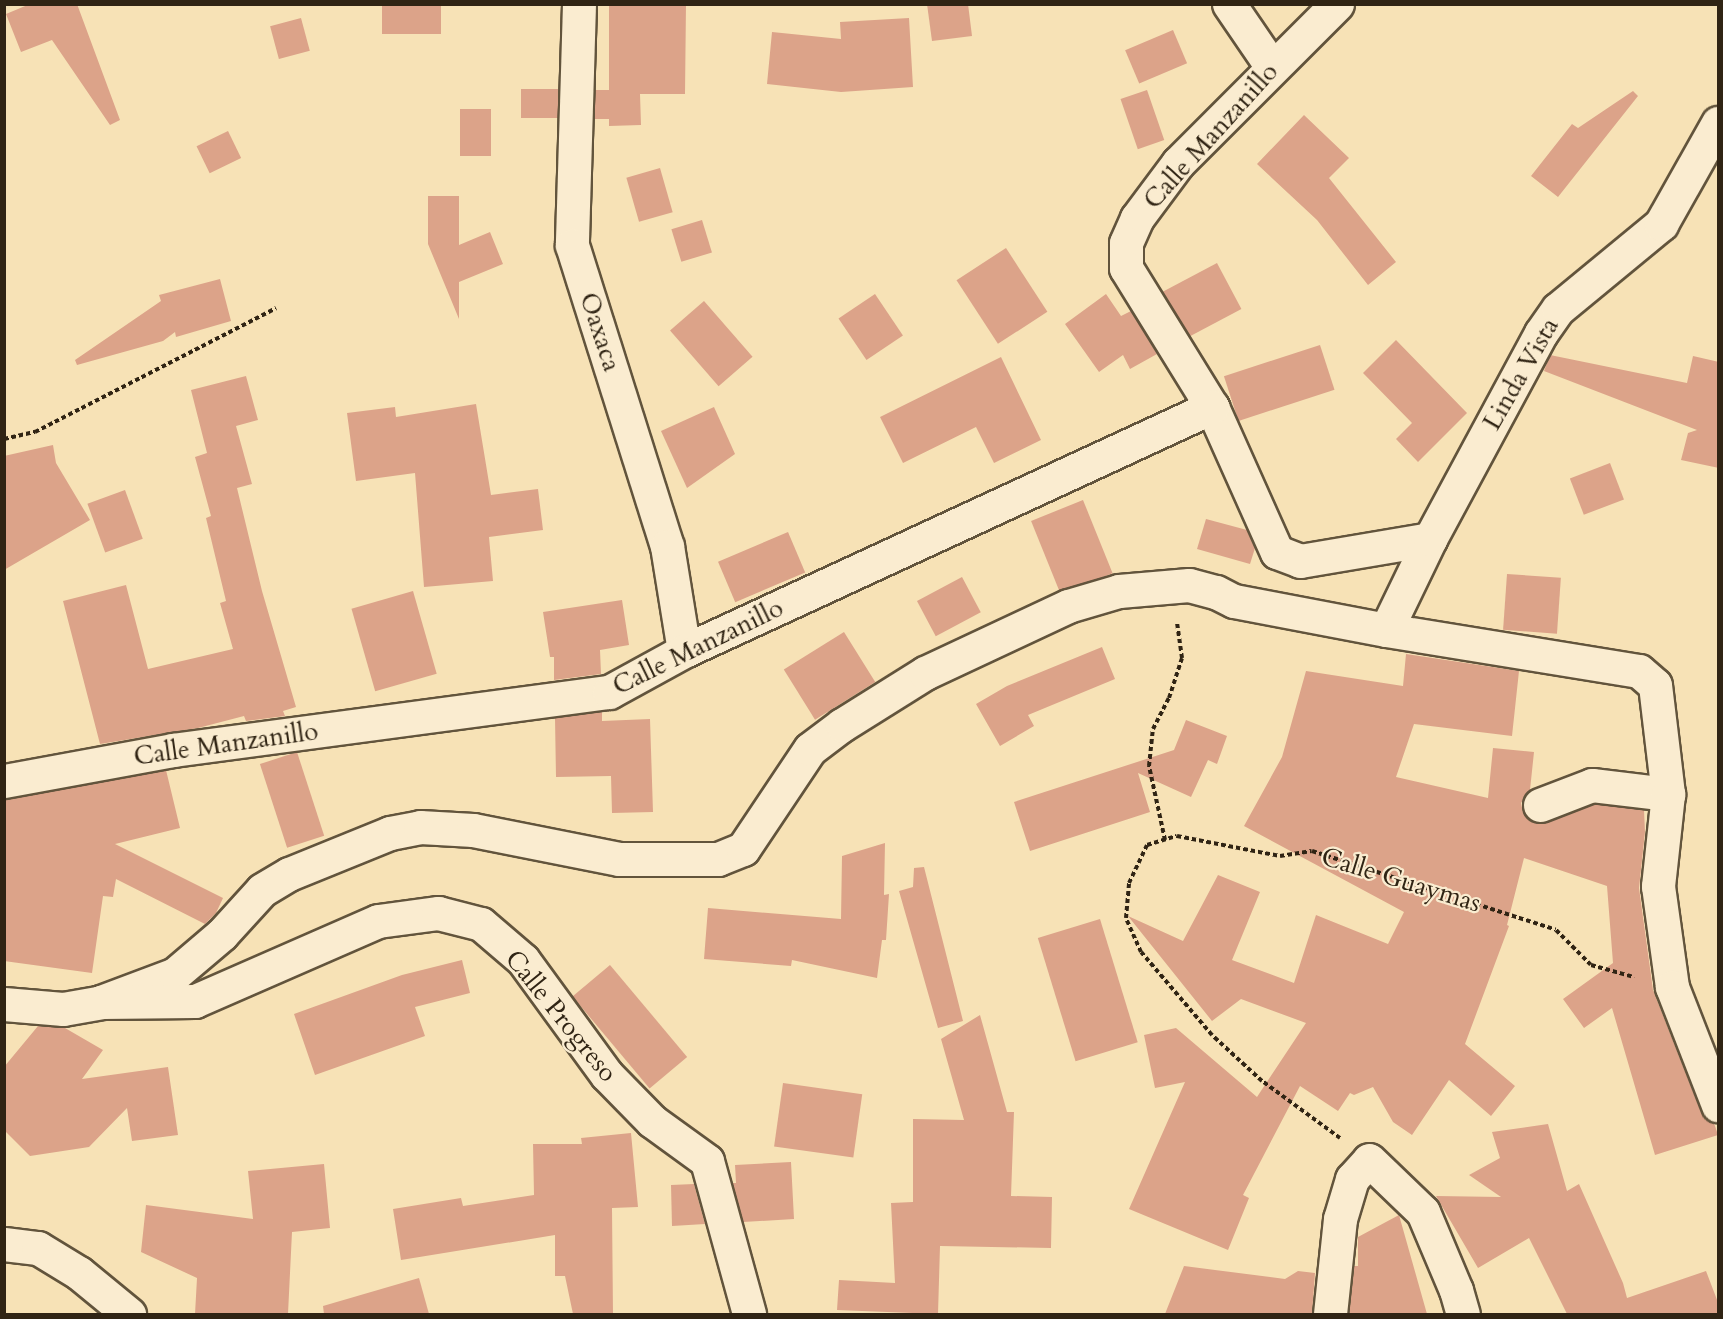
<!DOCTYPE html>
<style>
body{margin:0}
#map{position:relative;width:1723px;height:1319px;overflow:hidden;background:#f7e2b6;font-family:Cardo,serif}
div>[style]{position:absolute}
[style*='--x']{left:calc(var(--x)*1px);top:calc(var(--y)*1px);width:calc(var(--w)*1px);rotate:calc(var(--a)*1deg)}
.building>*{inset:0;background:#dca389;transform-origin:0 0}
.path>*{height:4px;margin-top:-2px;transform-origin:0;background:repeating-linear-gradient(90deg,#302414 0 4.5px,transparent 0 7.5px)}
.roads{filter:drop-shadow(2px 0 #62543c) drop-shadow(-2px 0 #62543c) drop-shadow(0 2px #62543c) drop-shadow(0 -2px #62543c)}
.minor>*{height:33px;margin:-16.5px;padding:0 16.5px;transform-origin:16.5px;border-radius:16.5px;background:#faecd0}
span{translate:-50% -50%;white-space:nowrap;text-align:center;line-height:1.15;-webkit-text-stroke:4.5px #faecd0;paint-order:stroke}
.street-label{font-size:26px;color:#302414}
.frame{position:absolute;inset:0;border:6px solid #302414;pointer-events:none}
</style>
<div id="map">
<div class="building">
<div style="clip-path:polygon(30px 4px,77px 4px,120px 120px,110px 125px,52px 40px,21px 52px,6px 14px)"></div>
<div style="left:382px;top:4px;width:59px;height:30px"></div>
<div style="clip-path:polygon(609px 4px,686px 4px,685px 94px,640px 94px,641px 125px,609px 126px,609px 119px,594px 119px,595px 90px,609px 90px)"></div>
<div style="clip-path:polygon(927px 4px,968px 4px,972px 36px,932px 41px)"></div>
<div style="left:301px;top:18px;width:34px;height:32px;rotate:75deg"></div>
<div style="clip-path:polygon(909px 18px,913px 87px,841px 92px,767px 84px,772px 32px,841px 39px,840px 22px)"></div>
<div style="left:1173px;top:30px;width:36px;height:52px;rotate:67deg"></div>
<div style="left:521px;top:89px;width:37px;height:29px"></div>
<div style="left:1147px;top:90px;width:53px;height:28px;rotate:71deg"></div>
<div style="clip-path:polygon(1633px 91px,1638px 96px,1558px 197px,1531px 176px,1572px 124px,1578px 128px)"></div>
<div style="left:491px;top:109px;width:47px;height:31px;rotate:90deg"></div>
<div style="clip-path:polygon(1304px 115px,1349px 158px,1329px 178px,1396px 262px,1368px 285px,1317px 220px,1257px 164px)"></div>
<div style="left:228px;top:131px;width:30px;height:35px;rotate:64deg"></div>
<div style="left:660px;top:168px;width:46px;height:35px;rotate:74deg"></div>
<div style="clip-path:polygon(428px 196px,459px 196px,459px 245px,490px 232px,503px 264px,459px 282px,459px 319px,428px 244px)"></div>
<div style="left:702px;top:220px;width:34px;height:32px;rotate:73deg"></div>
<div style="left:1006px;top:248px;width:76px;height:59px;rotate:57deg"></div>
<div style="left:1217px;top:263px;width:52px;height:62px;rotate:62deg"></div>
<div style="clip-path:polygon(220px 279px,231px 321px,176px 337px,175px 332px,163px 341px,77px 365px,75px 360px,161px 301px,159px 295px)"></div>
<div style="left:875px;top:294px;width:50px;height:44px;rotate:56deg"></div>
<div style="clip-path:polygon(1106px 294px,1121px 316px,1131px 311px,1157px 354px,1130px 369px,1123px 355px,1099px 372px,1065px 324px)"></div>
<div style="left:704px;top:301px;width:74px;height:45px;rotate:49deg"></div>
<div style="clip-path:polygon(1396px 340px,1467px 413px,1418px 462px,1396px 439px,1412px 423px,1363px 373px)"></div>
<div style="left:1320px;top:345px;width:47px;height:101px;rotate:72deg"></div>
<div style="clip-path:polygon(1550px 355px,1687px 383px,1693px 356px,1719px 362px,1719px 468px,1681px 460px,1688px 433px,1697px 430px,1544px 371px)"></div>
<div style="clip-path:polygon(1001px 357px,1041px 440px,994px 463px,976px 427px,903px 463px,880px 417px)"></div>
<div style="clip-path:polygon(246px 376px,258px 420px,236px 426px,252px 484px,237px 488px,262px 591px,296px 707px,283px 711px,285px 716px,246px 721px,244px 716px,198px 728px,100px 744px,63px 601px,126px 585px,148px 669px,233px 649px,220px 603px,226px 601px,206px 518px,211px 516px,195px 457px,207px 453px,191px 390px)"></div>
<div style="clip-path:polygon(476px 404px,491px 495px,538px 489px,543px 530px,489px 537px,493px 581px,424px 587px,415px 473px,356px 481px,347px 413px,395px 407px,396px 417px)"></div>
<div style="clip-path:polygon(714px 407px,735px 454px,687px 488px,661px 431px)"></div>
<div style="clip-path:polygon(53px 445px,56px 463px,90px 520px,4px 570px,4px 456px)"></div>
<div style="left:1610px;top:463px;width:39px;height:43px;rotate:69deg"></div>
<div style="left:125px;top:490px;width:52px;height:40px;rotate:70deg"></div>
<div style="left:1083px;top:500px;width:79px;height:56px;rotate:68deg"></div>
<div style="clip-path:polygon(1206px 519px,1247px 530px,1255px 548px,1250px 564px,1197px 549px)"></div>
<div style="left:788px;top:532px;width:44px;height:76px;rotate:67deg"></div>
<div style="left:1507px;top:574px;width:54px;height:56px;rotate:4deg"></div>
<div style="left:962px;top:577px;width:40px;height:51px;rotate:62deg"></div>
<div style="left:413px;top:591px;width:86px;height:64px;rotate:74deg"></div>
<div style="clip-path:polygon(622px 600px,629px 645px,600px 650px,601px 674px,554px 680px,554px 657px,550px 657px,543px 612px)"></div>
<div style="left:844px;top:632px;width:59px;height:71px;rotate:58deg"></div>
<div style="clip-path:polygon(1102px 647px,1115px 679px,1028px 715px,1034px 726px,1000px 746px,976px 704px,1007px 686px)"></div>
<div style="clip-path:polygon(1406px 654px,1519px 671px,1512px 736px,1414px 724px,1396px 777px,1488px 798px,1493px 748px,1534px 752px,1530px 790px,1521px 803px,1523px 812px,1529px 820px,1537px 823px,1546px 823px,1594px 804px,1644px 810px,1645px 832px,1639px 888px,1653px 990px,1701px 1112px,1706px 1119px,1714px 1123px,1718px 1135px,1655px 1155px,1612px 1008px,1584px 1028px,1563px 999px,1613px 963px,1607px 886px,1524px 858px,1507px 925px,1509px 926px,1465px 1044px,1515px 1086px,1491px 1116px,1449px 1080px,1412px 1135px,1393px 1122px,1373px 1087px,1354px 1095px,1350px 1093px,1338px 1111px,1300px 1086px,1243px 1195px,1249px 1198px,1228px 1250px,1129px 1209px,1185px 1082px,1155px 1088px,1144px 1035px,1176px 1028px,1257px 1097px,1306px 1023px,1241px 999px,1212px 1021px,1128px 916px,1183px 941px,1218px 875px,1260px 892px,1232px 960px,1294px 983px,1316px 915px,1388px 944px,1404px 912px,1244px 826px,1282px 757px,1306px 671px,1403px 686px)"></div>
<div style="clip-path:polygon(602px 712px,602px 721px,650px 719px,653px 812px,612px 813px,611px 776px,556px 777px,555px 718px)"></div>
<div style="clip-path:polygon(1186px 720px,1227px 736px,1217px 764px,1208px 760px,1191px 797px,1138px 773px,1150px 812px,1030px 851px,1014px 802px,1174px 750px)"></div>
<div style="left:297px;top:752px;width:88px;height:39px;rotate:72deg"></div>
<div style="clip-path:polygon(166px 770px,180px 828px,115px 844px,223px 898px,216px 913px,205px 924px,116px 879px,113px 897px,103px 896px,92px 973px,4px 961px,4px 799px)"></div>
<div style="clip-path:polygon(885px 843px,884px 895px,889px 894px,886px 940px,882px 940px,877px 978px,792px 960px,791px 966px,704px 959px,708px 908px,841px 919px,842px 856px)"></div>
<div style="clip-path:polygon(924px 867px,963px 1021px,938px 1028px,899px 891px,913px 887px,914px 868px)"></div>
<div style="left:1100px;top:919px;width:129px;height:65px;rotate:73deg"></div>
<div style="clip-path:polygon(462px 960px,470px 993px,415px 1007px,425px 1036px,315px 1075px,294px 1014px,402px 975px)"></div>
<div style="left:610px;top:965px;width:120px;height:49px;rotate:50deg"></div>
<div style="clip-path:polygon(980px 1015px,1007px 1112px,1014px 1112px,1011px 1196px,1052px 1197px,1051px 1248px,940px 1246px,938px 1314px,837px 1310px,839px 1280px,895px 1283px,891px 1203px,913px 1202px,913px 1119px,964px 1120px,941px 1039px)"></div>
<div style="clip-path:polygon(38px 1026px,65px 1028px,103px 1050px,82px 1079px,168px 1067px,178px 1135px,132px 1141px,127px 1108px,89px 1147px,30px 1156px,4px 1130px,4px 1067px)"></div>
<div style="left:783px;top:1083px;width:80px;height:64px;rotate:8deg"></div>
<div style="clip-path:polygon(1548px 1124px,1567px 1191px,1579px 1184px,1623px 1283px,1627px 1298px,1706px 1271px,1719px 1305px,1719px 1314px,1567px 1314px,1529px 1238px,1478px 1268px,1436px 1196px,1501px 1197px,1469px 1175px,1500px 1158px,1492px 1132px)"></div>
<div style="clip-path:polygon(631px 1133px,638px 1207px,612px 1208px,613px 1314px,573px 1314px,565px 1276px,555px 1276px,555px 1235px,401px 1260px,393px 1209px,461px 1198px,463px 1206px,534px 1195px,533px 1144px,582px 1144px,581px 1138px)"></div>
<div style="clip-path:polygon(791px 1162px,794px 1219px,743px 1222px,732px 1183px,736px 1183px,735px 1165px)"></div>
<div style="clip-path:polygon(324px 1164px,330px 1228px,292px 1232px,288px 1314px,195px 1314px,197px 1278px,141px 1252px,146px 1205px,253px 1219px,248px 1171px)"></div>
<div style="clip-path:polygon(694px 1184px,705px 1224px,672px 1226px,671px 1185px)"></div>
<div style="clip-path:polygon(1399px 1215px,1427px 1314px,1349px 1314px,1354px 1266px,1358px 1266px,1358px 1237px)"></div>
<div style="clip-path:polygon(1184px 1266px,1285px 1279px,1298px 1271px,1315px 1273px,1312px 1314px,1165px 1314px)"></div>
<div style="clip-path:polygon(419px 1278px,429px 1314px,324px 1314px,323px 1306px)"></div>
</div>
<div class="path">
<div style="--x:4;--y:439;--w:32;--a:-13"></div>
<div style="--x:35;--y:432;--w:271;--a:-27.2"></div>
<div style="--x:1165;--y:840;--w:76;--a:-102.2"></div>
<div style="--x:1149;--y:766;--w:37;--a:-84"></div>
<div style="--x:1153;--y:729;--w:35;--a:-63"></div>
<div style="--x:1169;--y:698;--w:42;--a:-72"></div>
<div style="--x:1182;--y:658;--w:37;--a:-98"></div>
<div style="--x:1340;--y:1138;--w:97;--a:-143.8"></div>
<div style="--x:1262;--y:1081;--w:68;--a:-137.4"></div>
<div style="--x:1212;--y:1035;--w:109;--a:-130.5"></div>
<div style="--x:1141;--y:952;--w:37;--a:-114"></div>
<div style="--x:1126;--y:918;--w:35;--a:-85"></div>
<div style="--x:1129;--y:883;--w:42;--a:-64.7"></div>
<div style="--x:1147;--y:845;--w:31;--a:-17"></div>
<div style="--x:1177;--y:836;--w:105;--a:11"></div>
<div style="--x:1280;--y:856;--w:32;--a:-9"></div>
<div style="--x:1312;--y:851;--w:256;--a:17.9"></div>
<div style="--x:1556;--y:930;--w:49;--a:45"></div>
<div style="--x:1591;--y:965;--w:45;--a:15.6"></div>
</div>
<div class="roads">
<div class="minor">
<div style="--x:579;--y:4;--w:241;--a:91.7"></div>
<div style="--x:572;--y:245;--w:316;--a:72.5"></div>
<div style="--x:667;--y:546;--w:106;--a:80.8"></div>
<div style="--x:1229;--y:4;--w:76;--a:55.7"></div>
<div style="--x:1337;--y:4;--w:225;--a:135"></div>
<div style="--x:1178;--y:163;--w:69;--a:126.7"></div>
<div style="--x:1137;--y:218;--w:27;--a:114"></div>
<div style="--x:1126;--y:243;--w:25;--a:90"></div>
<div style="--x:1126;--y:268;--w:163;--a:58.3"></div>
<div style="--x:1212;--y:407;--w:159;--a:65.9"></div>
<div style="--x:1277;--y:552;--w:25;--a:21"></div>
<div style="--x:1300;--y:561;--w:132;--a:-9.6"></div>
<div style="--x:1386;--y:630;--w:101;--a:-64.2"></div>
<div style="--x:1430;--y:539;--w:234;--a:-61.7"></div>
<div style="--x:1541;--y:333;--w:29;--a:-55"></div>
<div style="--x:1558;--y:309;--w:134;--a:-39.5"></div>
<div style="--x:1661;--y:224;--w:116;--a:-60.6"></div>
<div style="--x:4;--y:781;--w:172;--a:-10.4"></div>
<div style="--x:173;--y:750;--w:440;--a:-7.6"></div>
<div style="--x:609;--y:692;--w:85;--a:-28.7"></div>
<div style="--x:684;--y:651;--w:582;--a:-24.8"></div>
<div style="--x:1540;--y:805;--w:56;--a:-21"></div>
<div style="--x:1592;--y:785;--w:77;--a:6.8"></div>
<div style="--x:101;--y:1002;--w:79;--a:-20.7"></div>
<div style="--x:175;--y:974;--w:62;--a:-40.4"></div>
<div style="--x:222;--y:934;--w:59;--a:-47.7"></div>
<div style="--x:262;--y:890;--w:31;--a:-31"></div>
<div style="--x:289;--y:874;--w:109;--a:-22.1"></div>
<div style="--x:390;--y:833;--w:31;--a:-11"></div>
<div style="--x:420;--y:827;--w:53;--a:3.2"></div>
<div style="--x:473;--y:830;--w:149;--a:11.2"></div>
<div style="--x:619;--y:859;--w:99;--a:0"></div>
<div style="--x:718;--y:859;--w:27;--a:-22"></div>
<div style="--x:743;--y:849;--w:120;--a:-56.2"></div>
<div style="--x:810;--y:749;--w:40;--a:-37"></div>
<div style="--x:842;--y:725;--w:98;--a:-32.1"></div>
<div style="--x:925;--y:673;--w:158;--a:-25.1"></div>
<div style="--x:1068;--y:606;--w:53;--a:-16.4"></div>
<div style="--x:1119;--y:591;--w:70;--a:-4.9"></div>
<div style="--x:1189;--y:585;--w:28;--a:15"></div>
<div style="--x:1216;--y:592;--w:20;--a:27"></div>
<div style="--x:1234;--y:601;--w:155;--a:10.8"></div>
<div style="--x:1386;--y:630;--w:256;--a:9.2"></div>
<div style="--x:1639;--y:671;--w:21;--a:41"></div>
<div style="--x:1655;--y:685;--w:110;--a:83.2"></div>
<div style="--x:1668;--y:794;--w:93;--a:96.2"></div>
<div style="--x:1658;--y:886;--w:102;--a:82.1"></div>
<div style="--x:1672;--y:987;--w:127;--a:68.7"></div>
<div style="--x:4;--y:1004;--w:59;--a:4.8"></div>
<div style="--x:63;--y:1009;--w:39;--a:-10"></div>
<div style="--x:101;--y:1002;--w:94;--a:-0.6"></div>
<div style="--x:195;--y:1001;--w:200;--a:-23.6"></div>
<div style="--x:378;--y:921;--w:61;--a:-7.6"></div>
<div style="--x:438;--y:913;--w:44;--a:14.3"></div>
<div style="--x:481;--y:924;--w:55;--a:40.6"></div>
<div style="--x:523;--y:960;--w:142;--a:53.9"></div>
<div style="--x:607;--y:1075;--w:64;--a:45.6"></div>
<div style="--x:652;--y:1121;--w:68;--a:36"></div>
<div style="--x:707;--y:1161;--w:159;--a:74.6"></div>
<div style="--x:4;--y:1244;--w:34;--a:7"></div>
<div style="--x:38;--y:1248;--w:48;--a:31.4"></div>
<div style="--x:79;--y:1273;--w:65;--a:39.4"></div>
<div style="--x:1330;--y:1314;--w:96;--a:-84"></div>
<div style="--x:1340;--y:1219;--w:42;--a:-73.3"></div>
<div style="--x:1352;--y:1179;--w:25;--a:-48"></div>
<div style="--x:1369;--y:1160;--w:75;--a:43.9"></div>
<div style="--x:1423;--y:1212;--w:85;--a:67.1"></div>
<div style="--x:1456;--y:1290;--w:25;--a:74"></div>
</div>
</div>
<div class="street-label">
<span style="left:1211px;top:136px;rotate:-48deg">Calle Manzanillo</span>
<span style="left:600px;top:332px;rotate:72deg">Oaxaca</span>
<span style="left:1521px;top:374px;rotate:-60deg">Linda Vista</span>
<span style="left:698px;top:647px;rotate:-26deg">Calle Manzanillo</span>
<span style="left:226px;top:744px;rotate:-8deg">Calle Manzanillo</span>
<span style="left:1401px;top:880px;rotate:17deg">Calle Guaymas</span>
<span style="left:561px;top:1016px;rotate:51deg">Calle Progreso</span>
</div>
<div class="frame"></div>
</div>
